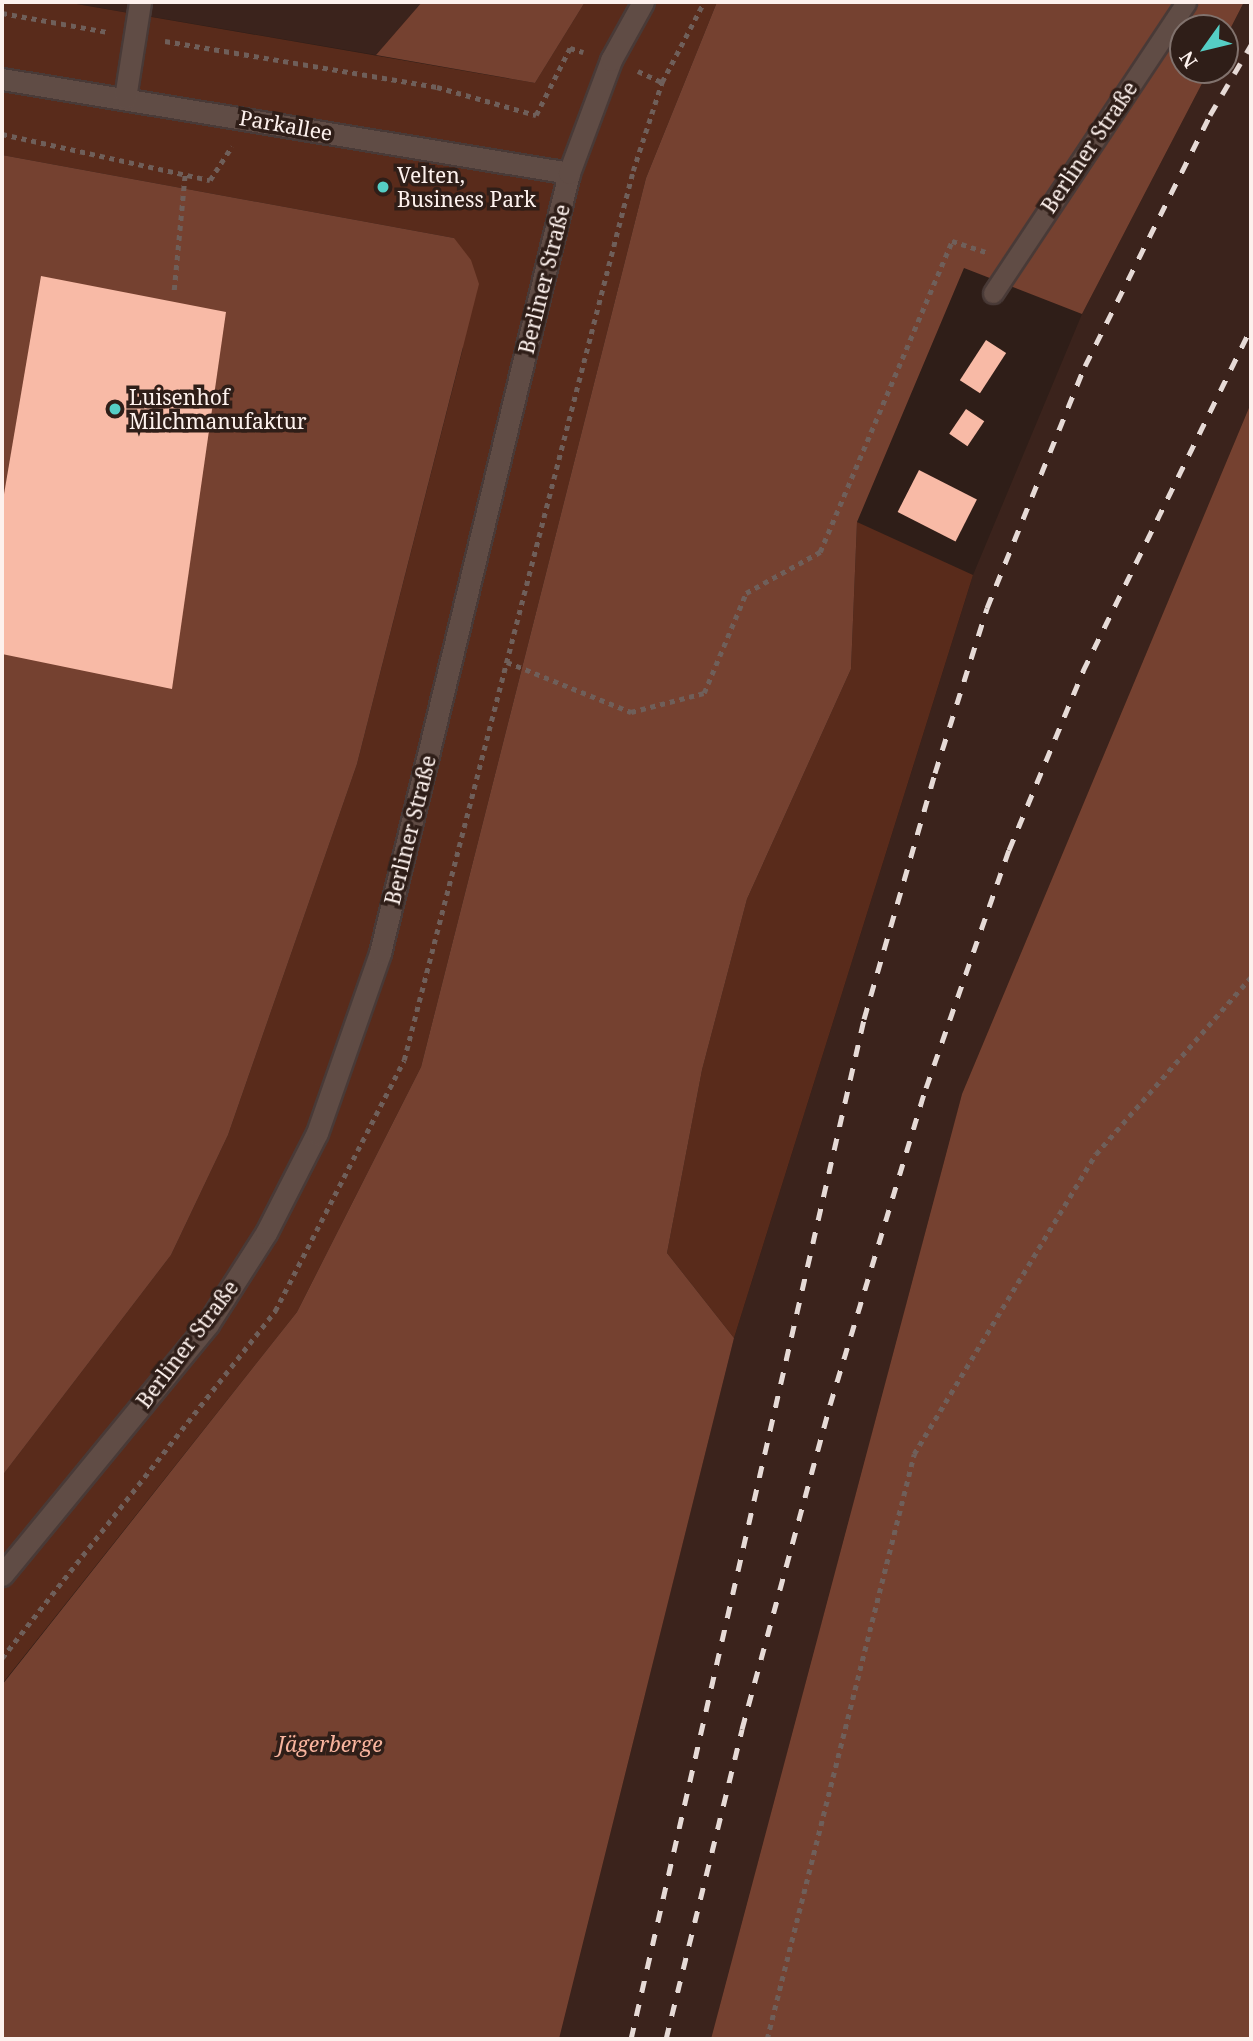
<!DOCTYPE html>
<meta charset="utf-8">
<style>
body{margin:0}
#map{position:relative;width:1253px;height:2041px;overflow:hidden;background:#2f1e18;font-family:"Noto Serif",serif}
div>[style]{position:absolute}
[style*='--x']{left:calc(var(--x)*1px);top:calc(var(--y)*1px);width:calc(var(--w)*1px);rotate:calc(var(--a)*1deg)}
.built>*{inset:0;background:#3b231c}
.green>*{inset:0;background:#592b1b}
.forest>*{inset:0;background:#754130}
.building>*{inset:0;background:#f8baa6;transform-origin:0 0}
.path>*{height:4.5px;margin-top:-2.25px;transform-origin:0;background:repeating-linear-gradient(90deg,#6f5f5a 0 5px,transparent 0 10px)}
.roads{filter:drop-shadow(2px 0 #493a37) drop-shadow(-2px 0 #493a37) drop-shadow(0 2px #493a37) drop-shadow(0 -2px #493a37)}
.service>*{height:19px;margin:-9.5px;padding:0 9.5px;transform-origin:9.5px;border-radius:9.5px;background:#604c45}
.minor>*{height:21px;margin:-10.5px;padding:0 10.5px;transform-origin:10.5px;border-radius:10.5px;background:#604c45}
.secondary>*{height:21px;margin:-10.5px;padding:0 10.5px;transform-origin:10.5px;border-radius:10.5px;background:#604c45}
.rail>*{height:5px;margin-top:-2.5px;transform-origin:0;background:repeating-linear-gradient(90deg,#e6dad6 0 12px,transparent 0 24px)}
.dots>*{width:19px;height:19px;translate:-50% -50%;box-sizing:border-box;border:4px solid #2f1e18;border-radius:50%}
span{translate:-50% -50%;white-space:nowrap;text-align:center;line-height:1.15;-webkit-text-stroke:7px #2f1e18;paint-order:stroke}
.street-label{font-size:21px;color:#fdf1ed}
.poi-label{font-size:21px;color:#fdf1ed}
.left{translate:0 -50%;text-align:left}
.park-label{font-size:21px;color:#f8b49e;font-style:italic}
.frame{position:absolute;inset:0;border:4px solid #fdf1ed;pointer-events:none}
.north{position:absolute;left:1169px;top:14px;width:70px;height:70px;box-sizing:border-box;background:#2f1e18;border:2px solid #81726d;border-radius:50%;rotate:236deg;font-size:19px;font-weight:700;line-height:28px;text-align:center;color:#fdf1ed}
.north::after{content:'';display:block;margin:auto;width:24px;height:32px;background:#55cec5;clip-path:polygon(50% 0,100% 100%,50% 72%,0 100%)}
</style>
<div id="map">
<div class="built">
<div style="clip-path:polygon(65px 2px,422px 2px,376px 55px)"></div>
<div style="clip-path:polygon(1244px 2px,1251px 2px,1251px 403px,962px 1094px,711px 2039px,559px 2039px,734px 1338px,973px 575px,1082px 314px,1209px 70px,1225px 70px,1225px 39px)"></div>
</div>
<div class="green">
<div style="clip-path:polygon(2px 2px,65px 2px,535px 83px,585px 2px,717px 2px,646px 178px,421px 1067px,297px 1312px,2px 1684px,2px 1476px,171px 1255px,228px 1135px,357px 764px,463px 348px,454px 238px,2px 155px)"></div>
<div style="clip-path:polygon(857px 522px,973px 575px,734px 1338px,667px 1253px,702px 1070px,747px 899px,851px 669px)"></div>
</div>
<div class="forest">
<div style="clip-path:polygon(422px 2px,585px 2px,535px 83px,376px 55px)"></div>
<div style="clip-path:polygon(717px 2px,1244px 2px,1225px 39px,1225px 28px,1183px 28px,1183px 70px,1209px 70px,1082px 314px,964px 268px,857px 522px,851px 669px,747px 899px,702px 1070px,667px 1253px,734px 1338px,559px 2039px,2px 2039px,2px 1685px,297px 1312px,421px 1067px,646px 178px)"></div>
<div style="clip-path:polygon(2px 155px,454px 238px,471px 260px,479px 284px,357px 764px,228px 1135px,171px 1255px,2px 1476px)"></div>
<div style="clip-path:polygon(1251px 403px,1251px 2039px,711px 2039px,962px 1094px)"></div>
</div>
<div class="building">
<div style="clip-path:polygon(41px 276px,226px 312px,172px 689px,2px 654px,2px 506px)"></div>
<div style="left:986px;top:340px;width:24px;height:48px;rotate:33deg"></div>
<div style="left:966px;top:409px;width:22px;height:30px;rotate:34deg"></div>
<div style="left:919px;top:470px;width:65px;height:47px;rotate:27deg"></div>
</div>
<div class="path">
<div style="--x:2;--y:13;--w:108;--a:10.2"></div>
<div style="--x:165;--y:41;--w:276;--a:9.6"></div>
<div style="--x:437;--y:87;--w:103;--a:15.8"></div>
<div style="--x:536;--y:115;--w:75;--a:-63.1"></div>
<div style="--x:570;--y:48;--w:14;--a:17"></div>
<div style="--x:638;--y:71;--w:26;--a:25"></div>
<div style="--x:2;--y:134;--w:213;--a:12.5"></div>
<div style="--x:210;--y:180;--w:40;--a:-57.1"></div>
<div style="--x:174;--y:290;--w:117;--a:-84.6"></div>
<div style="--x:507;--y:662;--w:134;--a:22"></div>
<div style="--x:631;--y:712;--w:75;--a:-14.6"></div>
<div style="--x:704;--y:693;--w:108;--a:-67.2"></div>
<div style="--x:746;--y:593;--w:85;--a:-29"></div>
<div style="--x:820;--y:552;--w:338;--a:-67"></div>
<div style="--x:952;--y:241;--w:36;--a:18"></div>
<div style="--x:2;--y:1658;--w:442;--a:-51.8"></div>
<div style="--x:275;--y:1311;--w:282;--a:-62.8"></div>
<div style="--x:404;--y:1060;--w:918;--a:-75.56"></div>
<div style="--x:633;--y:171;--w:94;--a:-72"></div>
<div style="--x:662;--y:82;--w:90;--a:-62.3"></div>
<div style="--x:767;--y:2039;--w:603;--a:-75.89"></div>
<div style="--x:914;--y:1454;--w:351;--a:-58.8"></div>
<div style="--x:1096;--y:1154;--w:235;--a:-48.8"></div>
</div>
<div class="roads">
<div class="service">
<div style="--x:993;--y:293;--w:349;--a:-56.4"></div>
</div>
<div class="minor">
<div style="--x:2;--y:79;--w:575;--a:9.41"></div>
<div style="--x:125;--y:98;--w:97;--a:-81.1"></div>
</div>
<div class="secondary">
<div style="--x:2;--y:1575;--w:325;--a:-50.6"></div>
<div style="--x:208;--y:1324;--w:108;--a:-57.5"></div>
<div style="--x:266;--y:1233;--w:112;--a:-63"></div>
<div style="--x:317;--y:1133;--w:191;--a:-70.7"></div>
<div style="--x:380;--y:953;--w:803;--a:-76.38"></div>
<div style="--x:569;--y:173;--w:121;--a:-69.6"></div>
<div style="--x:611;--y:60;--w:66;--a:-61.1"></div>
</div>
</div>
<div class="rail">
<div style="--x:631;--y:2039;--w:1046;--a:-77.13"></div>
<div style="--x:864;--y:1019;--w:256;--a:-73.9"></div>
<div style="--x:935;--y:773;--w:173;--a:-72.5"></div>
<div style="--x:987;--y:608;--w:261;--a:-68"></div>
<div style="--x:1085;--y:366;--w:280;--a:-63.5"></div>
<div style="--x:1210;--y:115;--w:81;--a:-59.6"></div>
<div style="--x:666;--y:2039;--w:319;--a:-76.2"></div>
<div style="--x:742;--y:1729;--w:336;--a:-74.8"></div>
<div style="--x:830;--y:1405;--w:331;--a:-73.2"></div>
<div style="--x:926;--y:1088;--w:252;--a:-70.8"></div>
<div style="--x:1009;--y:850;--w:194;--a:-67.5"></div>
<div style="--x:1083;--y:671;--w:382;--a:-63.9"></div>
</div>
<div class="dots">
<div style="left:383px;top:187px;background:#55cec5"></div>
<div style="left:115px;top:409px;background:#55cec5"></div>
</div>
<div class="street-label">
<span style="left:286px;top:125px;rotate:10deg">Parkallee</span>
<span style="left:1089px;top:147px;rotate:-56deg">Berliner Straße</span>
<span style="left:544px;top:279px;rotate:-76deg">Berliner Straße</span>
<span style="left:410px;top:830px;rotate:-76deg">Berliner Straße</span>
<span style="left:187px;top:1344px;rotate:-53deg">Berliner Straße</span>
</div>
<div class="poi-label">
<span class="left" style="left:397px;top:187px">Velten,<br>Business Park</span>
<span class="left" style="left:129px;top:409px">Luisenhof<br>Milchmanufaktur</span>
</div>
<div class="park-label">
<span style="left:330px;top:1744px">Jägerberge</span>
</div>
<div class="frame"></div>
<div class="north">N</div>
</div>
